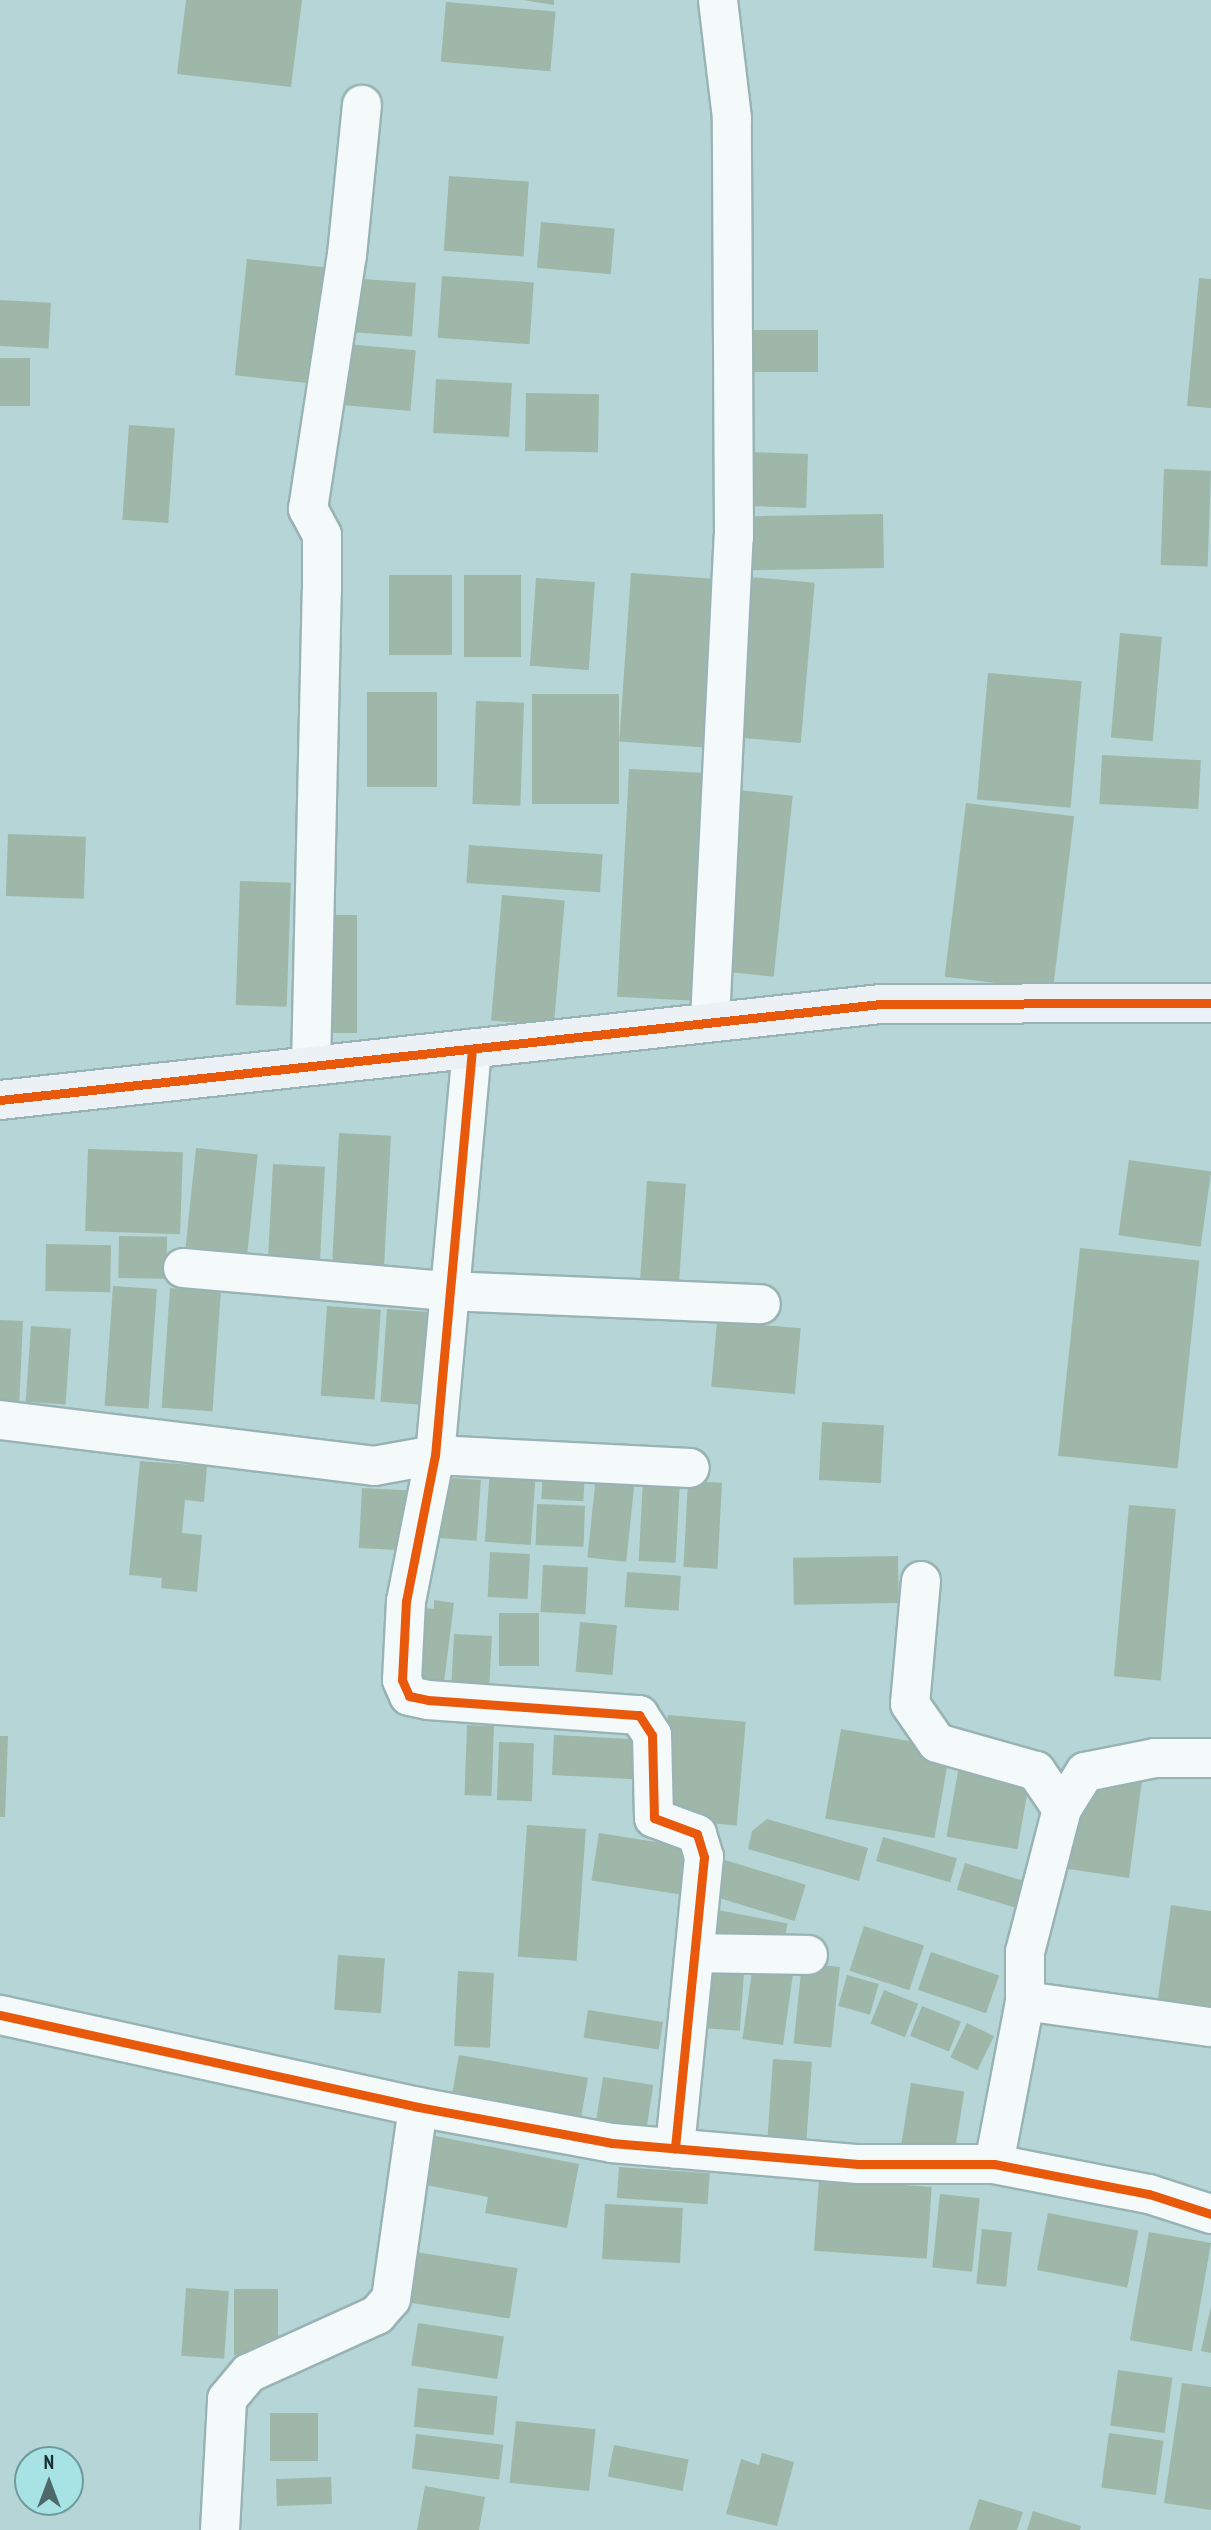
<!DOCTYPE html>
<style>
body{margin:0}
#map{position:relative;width:1211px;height:2530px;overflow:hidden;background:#b5d5d6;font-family:"PT Sans Narrow",sans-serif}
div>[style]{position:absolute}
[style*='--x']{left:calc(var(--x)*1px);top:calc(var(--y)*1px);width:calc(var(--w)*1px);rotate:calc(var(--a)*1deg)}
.building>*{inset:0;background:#9eb7a9;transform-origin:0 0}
.roads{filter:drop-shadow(2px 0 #99b3b4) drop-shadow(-2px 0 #99b3b4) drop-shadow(0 2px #99b3b4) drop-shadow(0 -2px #99b3b4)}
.street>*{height:38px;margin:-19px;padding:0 19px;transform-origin:19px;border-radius:19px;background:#f4f9f9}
.secondary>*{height:38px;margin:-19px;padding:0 19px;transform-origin:19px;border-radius:19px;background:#ebf1f4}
.cycleway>*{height:9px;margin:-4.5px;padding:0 4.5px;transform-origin:4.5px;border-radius:4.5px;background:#e8590c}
span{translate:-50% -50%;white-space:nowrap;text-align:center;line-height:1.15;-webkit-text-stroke:5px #a7e2e4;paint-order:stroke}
.north{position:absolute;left:14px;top:2446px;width:70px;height:70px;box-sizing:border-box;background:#a7e2e4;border:2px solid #6d9a9c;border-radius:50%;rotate:0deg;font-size:19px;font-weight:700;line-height:28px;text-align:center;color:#172f30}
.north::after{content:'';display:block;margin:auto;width:24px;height:32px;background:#4e696a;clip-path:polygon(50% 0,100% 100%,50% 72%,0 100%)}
</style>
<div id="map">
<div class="building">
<div style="clip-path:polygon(186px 0,302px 0,291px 87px,177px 74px)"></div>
<div style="clip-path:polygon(523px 0,554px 0,554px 5px)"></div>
<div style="left:446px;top:2px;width:110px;height:60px;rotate:5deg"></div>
<div style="left:449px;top:176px;width:80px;height:75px;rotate:4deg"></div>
<div style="left:541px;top:222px;width:74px;height:46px;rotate:5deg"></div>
<div style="left:247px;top:259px;width:83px;height:117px;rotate:6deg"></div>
<div style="left:442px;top:276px;width:92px;height:62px;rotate:4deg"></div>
<div style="left:349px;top:278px;width:67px;height:54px;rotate:4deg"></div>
<div style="clip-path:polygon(1199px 278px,1211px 279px,1211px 408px,1187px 406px)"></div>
<div style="left:0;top:300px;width:51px;height:46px;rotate:3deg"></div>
<div style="left:745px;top:330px;width:73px;height:42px"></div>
<div style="left:345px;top:344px;width:71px;height:61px;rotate:5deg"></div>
<div style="left:0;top:358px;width:30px;height:48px"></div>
<div style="left:436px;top:379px;width:76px;height:54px;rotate:3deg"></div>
<div style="left:526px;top:393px;width:73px;height:58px;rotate:1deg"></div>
<div style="left:129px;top:425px;width:46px;height:95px;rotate:4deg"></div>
<div style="left:748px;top:452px;width:60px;height:54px;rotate:2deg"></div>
<div style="left:1164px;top:469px;width:47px;height:96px;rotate:2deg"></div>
<div style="left:883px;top:514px;width:54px;height:139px;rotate:89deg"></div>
<div style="left:631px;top:573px;width:97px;height:169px;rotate:4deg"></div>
<div style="left:389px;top:575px;width:63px;height:80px"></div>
<div style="left:464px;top:575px;width:57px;height:82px"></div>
<div style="left:750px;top:577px;width:65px;height:161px;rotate:5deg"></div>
<div style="left:536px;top:578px;width:59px;height:88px;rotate:4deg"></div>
<div style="left:1120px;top:633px;width:42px;height:105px;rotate:5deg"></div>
<div style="left:988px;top:673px;width:94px;height:127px;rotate:5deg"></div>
<div style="left:367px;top:692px;width:70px;height:95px"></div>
<div style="left:532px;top:694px;width:87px;height:110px"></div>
<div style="left:476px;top:701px;width:48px;height:103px;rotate:2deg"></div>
<div style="left:1102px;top:755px;width:99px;height:49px;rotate:3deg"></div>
<div style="left:629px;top:769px;width:73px;height:228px;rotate:3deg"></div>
<div style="left:738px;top:790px;width:55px;height:182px;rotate:6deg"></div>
<div style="left:966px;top:803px;width:109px;height:175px;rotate:7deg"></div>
<div style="left:8px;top:834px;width:78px;height:62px;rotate:2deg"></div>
<div style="left:469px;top:845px;width:134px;height:38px;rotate:4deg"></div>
<div style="left:240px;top:881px;width:51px;height:124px;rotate:2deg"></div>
<div style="left:502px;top:895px;width:63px;height:126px;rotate:5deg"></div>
<div style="left:315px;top:915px;width:42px;height:118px"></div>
<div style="left:339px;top:1133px;width:52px;height:138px;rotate:3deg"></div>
<div style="left:196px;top:1148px;width:62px;height:107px;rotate:6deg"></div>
<div style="left:88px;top:1149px;width:95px;height:82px;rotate:2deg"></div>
<div style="left:1129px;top:1160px;width:83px;height:76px;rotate:8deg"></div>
<div style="left:273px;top:1164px;width:52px;height:103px;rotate:3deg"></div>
<div style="left:647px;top:1181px;width:39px;height:111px;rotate:4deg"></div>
<div style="left:119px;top:1236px;width:48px;height:42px;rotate:1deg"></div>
<div style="left:46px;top:1244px;width:65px;height:47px;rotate:1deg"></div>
<div style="left:1080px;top:1248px;width:120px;height:209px;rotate:6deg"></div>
<div style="left:113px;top:1286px;width:44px;height:120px;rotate:4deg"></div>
<div style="left:170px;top:1288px;width:51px;height:120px;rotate:4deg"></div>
<div style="left:327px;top:1306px;width:54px;height:90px;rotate:4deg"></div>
<div style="left:387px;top:1309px;width:56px;height:93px;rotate:4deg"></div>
<div style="clip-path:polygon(0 1320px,23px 1321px,19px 1408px,0 1407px)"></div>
<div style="left:717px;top:1321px;width:84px;height:66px;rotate:5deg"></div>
<div style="left:31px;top:1326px;width:40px;height:76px;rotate:4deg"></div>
<div style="left:822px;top:1422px;width:62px;height:58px;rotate:3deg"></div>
<div style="clip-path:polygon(140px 1461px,207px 1466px,204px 1502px,185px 1500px,182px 1533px,202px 1535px,197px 1592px,161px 1588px,162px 1578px,129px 1575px)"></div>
<div style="left:490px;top:1468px;width:46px;height:74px;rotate:4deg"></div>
<div style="left:543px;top:1469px;width:42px;height:30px;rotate:3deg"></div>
<div style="left:596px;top:1476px;width:39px;height:82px;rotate:6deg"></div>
<div style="left:438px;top:1477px;width:43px;height:61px;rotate:4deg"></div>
<div style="left:643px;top:1479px;width:37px;height:82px;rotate:3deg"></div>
<div style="left:688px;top:1481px;width:34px;height:86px;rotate:3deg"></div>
<div style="left:362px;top:1488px;width:54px;height:60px;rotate:3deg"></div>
<div style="left:537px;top:1504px;width:48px;height:41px;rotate:2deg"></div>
<div style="left:1129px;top:1505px;width:47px;height:172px;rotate:5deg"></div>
<div style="left:490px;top:1552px;width:40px;height:45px;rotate:3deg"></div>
<div style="left:898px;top:1556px;width:47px;height:105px;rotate:89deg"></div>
<div style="left:543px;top:1565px;width:45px;height:47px;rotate:3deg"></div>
<div style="left:627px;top:1572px;width:54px;height:35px;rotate:4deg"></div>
<div style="clip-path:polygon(434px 1600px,454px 1603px,443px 1690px,407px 1686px,417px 1607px,434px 1609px)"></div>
<div style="left:499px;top:1613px;width:40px;height:53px"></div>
<div style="left:580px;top:1622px;width:37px;height:50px;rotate:5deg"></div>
<div style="left:454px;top:1634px;width:38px;height:54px;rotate:3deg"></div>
<div style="left:668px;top:1715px;width:78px;height:104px;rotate:5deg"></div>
<div style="left:467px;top:1725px;width:27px;height:70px;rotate:2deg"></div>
<div style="left:841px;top:1729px;width:111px;height:91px;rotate:10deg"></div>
<div style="left:554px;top:1735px;width:94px;height:40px;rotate:3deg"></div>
<div style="clip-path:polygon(0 1736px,8px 1736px,5px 1817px,0 1817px)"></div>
<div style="left:499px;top:1742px;width:35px;height:58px;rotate:2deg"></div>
<div style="left:960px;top:1760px;width:72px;height:78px;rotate:10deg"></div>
<div style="clip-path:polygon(1117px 1770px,1143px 1773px,1129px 1878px,1062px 1868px,1071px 1803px)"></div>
<div style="clip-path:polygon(767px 1819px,868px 1848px,859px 1881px,748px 1849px,752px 1831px)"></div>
<div style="left:527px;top:1825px;width:59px;height:132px;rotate:4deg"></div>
<div style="left:599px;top:1833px;width:96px;height:48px;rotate:9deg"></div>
<div style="left:883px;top:1837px;width:77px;height:25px;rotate:16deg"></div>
<div style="left:712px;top:1856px;width:98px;height:38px;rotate:17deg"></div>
<div style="left:965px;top:1863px;width:66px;height:28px;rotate:17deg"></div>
<div style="clip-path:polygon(1171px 1905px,1211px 1911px,1211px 2012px,1157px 2005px)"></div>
<div style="left:708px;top:1908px;width:81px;height:27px;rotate:11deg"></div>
<div style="left:864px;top:1926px;width:63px;height:47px;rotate:18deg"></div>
<div style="left:931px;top:1952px;width:72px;height:40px;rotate:19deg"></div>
<div style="left:338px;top:1955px;width:47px;height:55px;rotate:4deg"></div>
<div style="left:702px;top:1956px;width:43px;height:72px;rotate:4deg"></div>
<div style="left:802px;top:1963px;width:38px;height:81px;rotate:6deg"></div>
<div style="left:753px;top:1964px;width:41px;height:76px;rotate:8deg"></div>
<div style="left:458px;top:1971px;width:36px;height:75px;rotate:3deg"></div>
<div style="left:847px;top:1975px;width:33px;height:32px;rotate:16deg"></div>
<div style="left:884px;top:1990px;width:37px;height:36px;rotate:22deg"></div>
<div style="left:922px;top:2006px;width:42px;height:32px;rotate:22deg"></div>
<div style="left:588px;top:2010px;width:76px;height:28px;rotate:9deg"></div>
<div style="left:967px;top:2023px;width:30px;height:38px;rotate:26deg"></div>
<div style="left:459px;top:2055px;width:131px;height:53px;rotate:10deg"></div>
<div style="left:773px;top:2059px;width:39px;height:98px;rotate:4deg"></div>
<div style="left:603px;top:2077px;width:51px;height:56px;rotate:9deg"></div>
<div style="left:911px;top:2083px;width:54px;height:69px;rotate:9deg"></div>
<div style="clip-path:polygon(430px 2135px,579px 2164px,567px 2228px,485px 2213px,488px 2197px,420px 2184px)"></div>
<div style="left:619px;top:2167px;width:91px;height:31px;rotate:4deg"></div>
<div style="left:819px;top:2179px;width:113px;height:72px;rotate:4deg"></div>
<div style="left:940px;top:2194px;width:40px;height:74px;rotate:6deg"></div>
<div style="left:605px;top:2204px;width:78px;height:55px;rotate:3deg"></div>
<div style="left:1048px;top:2213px;width:92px;height:58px;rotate:11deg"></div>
<div style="left:982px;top:2229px;width:30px;height:55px;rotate:6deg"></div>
<div style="left:1149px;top:2232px;width:63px;height:110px;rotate:10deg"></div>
<div style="left:403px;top:2250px;width:116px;height:51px;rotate:9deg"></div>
<div style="left:186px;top:2288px;width:43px;height:68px;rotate:4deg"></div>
<div style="left:234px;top:2289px;width:44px;height:66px"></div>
<div style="clip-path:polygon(1211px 2306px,1211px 2353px,1201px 2351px)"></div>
<div style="left:418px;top:2323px;width:87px;height:43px;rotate:9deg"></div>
<div style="left:1118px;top:2370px;width:55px;height:56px;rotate:8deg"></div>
<div style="clip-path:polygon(1182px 2383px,1211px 2387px,1211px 2510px,1164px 2503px)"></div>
<div style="left:418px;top:2388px;width:80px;height:39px;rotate:6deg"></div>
<div style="left:270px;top:2413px;width:48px;height:48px"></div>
<div style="left:516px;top:2421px;width:80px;height:62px;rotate:6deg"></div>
<div style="left:1109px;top:2433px;width:55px;height:55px;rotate:8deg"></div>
<div style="left:416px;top:2434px;width:88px;height:35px;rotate:7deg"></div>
<div style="left:614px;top:2445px;width:76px;height:32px;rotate:11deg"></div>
<div style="clip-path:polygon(762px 2453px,794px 2462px,777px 2526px,726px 2514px,741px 2459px,759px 2465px)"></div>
<div style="left:331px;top:2477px;width:27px;height:55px;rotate:88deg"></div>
<div style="clip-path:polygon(425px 2486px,485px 2497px,479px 2530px,417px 2530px)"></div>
<div style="clip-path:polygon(979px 2499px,1023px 2512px,1017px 2530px,969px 2530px)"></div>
<div style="clip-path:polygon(1033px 2511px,1081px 2526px,1080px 2530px,1027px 2530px)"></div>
</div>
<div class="roads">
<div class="street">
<div style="--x:710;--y:1020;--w:484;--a:-87.2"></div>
<div style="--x:734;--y:537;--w:419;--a:-90.3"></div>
<div style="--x:732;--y:118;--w:119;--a:-96.8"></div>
<div style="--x:472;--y:1049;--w:408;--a:95.2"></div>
<div style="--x:435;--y:1455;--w:149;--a:101.2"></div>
<div style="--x:406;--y:1601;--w:79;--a:92.9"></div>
<div style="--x:402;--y:1680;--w:17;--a:66"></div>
<div style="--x:409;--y:1696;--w:19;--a:12"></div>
<div style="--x:428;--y:1700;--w:212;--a:4.1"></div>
<div style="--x:639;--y:1715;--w:24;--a:57"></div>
<div style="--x:652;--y:1735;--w:83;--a:88.6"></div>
<div style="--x:654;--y:1818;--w:46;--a:20.4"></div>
<div style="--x:697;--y:1834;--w:24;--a:73"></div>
<div style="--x:704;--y:1857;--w:293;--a:95.7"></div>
<div style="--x:311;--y:1066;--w:476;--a:-88.7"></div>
<div style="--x:322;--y:590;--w:55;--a:-90"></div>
<div style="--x:322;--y:535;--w:30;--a:-118"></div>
<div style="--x:308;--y:509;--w:257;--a:-81.3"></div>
<div style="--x:347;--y:255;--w:151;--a:-84.3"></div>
<div style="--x:183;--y:1268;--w:265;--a:5"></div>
<div style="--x:447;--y:1291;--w:314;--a:2.4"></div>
<div style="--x:0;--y:1420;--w:377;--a:7"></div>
<div style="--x:374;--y:1466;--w:62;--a:-10.2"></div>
<div style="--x:435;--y:1455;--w:255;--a:2.9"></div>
<div style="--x:921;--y:1581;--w:123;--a:95.1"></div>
<div style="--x:910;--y:1704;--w:47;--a:55.3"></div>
<div style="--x:937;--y:1743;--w:103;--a:15.8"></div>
<div style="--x:1036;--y:1771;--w:46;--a:55.6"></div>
<div style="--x:695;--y:1953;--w:113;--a:1"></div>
<div style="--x:1025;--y:2001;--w:188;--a:8"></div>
<div style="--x:0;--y:2015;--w:428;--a:12.4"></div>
<div style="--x:418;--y:2107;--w:197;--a:10.5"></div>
<div style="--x:612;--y:2143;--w:247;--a:4.9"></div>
<div style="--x:858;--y:2164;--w:136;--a:0"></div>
<div style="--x:994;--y:2164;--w:158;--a:11"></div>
<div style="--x:1149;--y:2194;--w:65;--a:17.9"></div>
<div style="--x:994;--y:2164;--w:166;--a:-79.2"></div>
<div style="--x:1025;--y:2001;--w:49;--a:-90"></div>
<div style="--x:1025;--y:1952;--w:148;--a:-75.5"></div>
<div style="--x:1062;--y:1809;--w:44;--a:-58.1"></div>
<div style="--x:1085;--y:1772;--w:71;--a:-11.3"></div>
<div style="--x:1155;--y:1758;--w:56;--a:0"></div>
<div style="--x:220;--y:2530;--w:131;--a:-86.9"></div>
<div style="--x:227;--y:2399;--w:34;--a:-50"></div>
<div style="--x:249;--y:2373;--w:141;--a:-24.4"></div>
<div style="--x:377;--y:2315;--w:21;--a:-49"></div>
<div style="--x:391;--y:2299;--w:194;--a:-82"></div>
</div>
<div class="secondary">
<div style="--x:0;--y:1100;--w:886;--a:-6.22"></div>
<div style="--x:881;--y:1004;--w:330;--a:-0.2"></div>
</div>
</div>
<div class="cycleway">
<div style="--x:472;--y:1049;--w:408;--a:95.2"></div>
<div style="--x:435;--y:1455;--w:149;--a:101.2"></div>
<div style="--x:406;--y:1601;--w:79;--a:92.9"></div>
<div style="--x:402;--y:1680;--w:17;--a:66"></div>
<div style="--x:409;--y:1696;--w:19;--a:12"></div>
<div style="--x:428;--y:1700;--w:212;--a:4.1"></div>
<div style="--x:639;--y:1715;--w:24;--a:57"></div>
<div style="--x:652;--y:1735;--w:83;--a:88.6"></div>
<div style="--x:654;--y:1818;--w:46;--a:20.4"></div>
<div style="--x:697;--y:1834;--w:24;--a:73"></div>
<div style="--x:704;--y:1857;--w:293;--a:95.7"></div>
<div style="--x:0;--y:1100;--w:886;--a:-6.22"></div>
<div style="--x:881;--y:1004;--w:330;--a:-0.2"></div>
<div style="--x:0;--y:2015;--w:428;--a:12.4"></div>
<div style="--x:418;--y:2107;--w:197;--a:10.5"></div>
<div style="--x:612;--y:2143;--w:247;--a:4.9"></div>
<div style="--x:858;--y:2164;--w:136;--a:0"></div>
<div style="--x:994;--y:2164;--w:158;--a:11"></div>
<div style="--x:1149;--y:2194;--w:65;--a:17.9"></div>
</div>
<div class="north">N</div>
</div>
